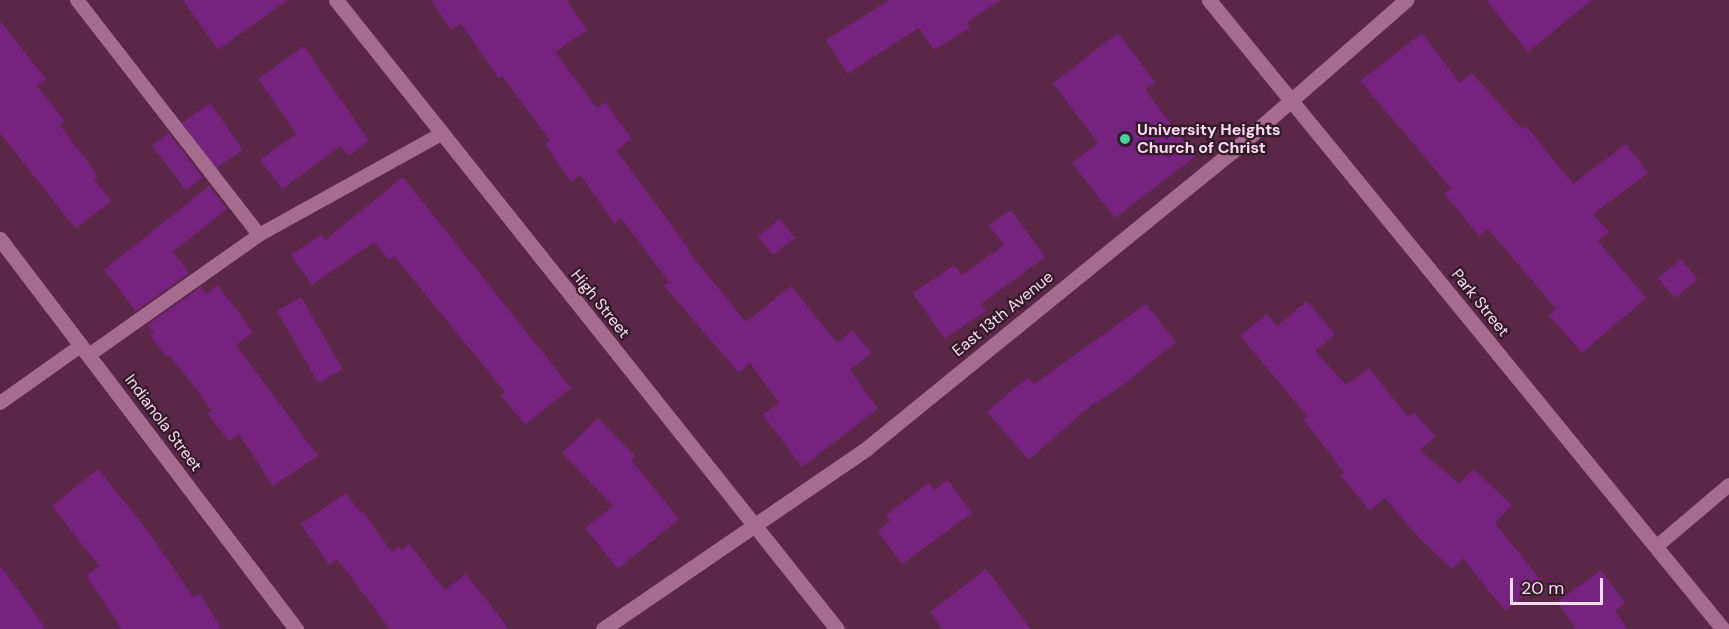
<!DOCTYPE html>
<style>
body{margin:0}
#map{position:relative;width:1729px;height:629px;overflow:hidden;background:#5b2747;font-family:"DM Sans",sans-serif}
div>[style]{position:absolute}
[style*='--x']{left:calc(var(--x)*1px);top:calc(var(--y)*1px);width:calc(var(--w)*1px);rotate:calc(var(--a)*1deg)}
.building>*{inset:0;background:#76227f;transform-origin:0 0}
.service>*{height:14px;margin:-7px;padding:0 7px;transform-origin:7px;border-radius:7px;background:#a66c8e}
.minor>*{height:15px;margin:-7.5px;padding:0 7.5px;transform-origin:7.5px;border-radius:7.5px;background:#a66c8e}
.dots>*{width:16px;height:16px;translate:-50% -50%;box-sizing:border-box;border:3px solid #321a28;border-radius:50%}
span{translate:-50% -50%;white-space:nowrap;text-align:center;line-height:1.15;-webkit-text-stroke:4.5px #321a28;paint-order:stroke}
.poi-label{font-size:16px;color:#fcdbed;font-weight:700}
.left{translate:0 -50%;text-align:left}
.street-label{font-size:16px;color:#fcdbed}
.scale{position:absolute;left:1510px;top:578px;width:93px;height:27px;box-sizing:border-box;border:3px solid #fcdbed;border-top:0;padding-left:8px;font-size:18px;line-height:21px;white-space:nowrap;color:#fcdbed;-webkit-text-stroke:4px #321a28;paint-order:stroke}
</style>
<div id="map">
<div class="building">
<div style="clip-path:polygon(183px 0,288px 0,218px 50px)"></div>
<div style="clip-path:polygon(431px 0,567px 0,587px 30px,555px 52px,597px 108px,605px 102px,632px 139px,616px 150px,689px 249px,687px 250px,746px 322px,791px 286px,837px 343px,853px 330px,871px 353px,850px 370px,878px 409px,802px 467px,763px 415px,779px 403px,750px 363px,739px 373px,664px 286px,669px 282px,621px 218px,614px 223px,580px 175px,571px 182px,545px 144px,550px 140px,502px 76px,499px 79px,461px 24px,451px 30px)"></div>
<div style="clip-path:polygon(889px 0,1001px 0,967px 22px,970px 28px,934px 50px,919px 28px,847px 74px,826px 40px)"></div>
<div style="clip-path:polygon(1486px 0,1592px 0,1528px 52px)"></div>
<div style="clip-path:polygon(0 21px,46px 79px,37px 86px,65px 121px,60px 125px,98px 176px,94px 179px,111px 201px,76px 229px,0 133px)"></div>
<div style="clip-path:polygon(1118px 33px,1155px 82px,1145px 90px,1196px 156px,1115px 218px,1072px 163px,1098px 143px,1053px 83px)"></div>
<div style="clip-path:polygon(1422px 33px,1460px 83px,1472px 73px,1522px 129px,1526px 126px,1573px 184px,1626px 144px,1648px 173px,1593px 214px,1609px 232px,1598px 241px,1646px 298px,1582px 353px,1549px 315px,1556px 309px,1488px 229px,1479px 236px,1444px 193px,1451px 188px,1360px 81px)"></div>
<div style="clip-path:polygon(304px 46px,369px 141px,349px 156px,341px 146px,282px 189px,260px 160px,296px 134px,258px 79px)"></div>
<div style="left:210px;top:103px;width:57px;height:34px;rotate:55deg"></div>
<div style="left:169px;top:133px;width:56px;height:21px;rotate:53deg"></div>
<div style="clip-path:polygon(403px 177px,571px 388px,525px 425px,501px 395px,505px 392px,394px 256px,389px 260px,374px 242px,312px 285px,291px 255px,321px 235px,325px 240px)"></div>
<div style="clip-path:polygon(209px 186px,227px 209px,173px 252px,189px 273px,136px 311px,104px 270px)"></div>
<div style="clip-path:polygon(1011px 210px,1045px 257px,981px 304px,986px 311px,944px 339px,913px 293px,955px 265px,962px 275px,1004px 245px,989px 225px)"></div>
<div style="left:780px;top:219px;width:24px;height:28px;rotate:52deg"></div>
<div style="left:1681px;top:259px;width:26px;height:30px;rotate:50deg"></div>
<div style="clip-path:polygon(218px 285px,253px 332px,236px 345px,318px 456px,273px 486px,239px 434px,229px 442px,208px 414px,212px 411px,184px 373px,169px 356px,167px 357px,150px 336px,154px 333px,147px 325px,201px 287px,206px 294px)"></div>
<div style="left:301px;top:297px;width:83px;height:28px;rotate:60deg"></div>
<div style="clip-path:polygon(1307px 301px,1335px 334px,1315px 351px,1346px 385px,1369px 368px,1408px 417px,1414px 412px,1435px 437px,1420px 450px,1459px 484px,1473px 469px,1512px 505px,1495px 523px,1542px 582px,1505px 611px,1463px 558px,1452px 569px,1418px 537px,1385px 498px,1370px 511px,1340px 475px,1344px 472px,1303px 419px,1307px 416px,1240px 336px,1267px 314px,1277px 326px)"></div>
<div style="clip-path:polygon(1146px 304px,1176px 342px,1123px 385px,1085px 410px,1029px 460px,987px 412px,1028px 377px,1034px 384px)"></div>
<div style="clip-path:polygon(598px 418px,635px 456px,631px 460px,679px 519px,618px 569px,585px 528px,613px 506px,562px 453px)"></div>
<div style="clip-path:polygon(98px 469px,148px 531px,193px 597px,199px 593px,222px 629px,122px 629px,86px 575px,99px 566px,52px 506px)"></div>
<div style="clip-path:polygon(948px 480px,972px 513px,902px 564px,878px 531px,890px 521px,886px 515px,929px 483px,934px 490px)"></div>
<div style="clip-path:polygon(346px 493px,361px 513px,363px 511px,392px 552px,399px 546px,401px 550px,409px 544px,445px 590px,466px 574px,509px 629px,390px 629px,337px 559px,329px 565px,301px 524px)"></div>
<div style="clip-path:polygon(0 565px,46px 629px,0 629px)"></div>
<div style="clip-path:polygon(986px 569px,1031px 629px,943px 629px,930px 612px)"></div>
<div style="clip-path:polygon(1601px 570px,1625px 603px,1615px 611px,1628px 629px,1576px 629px,1557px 602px)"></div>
</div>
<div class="service">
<div style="--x:77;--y:0;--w:297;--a:52.2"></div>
<div style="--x:89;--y:355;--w:208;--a:-35.2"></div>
<div style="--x:259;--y:235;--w:208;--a:-29"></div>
<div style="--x:0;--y:403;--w:100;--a:-35.3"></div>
<div style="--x:1656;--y:547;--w:96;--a:-40.3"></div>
</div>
<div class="minor">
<div style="--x:336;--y:0;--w:804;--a:51.46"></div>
<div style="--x:1209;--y:0;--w:812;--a:50.75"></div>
<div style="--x:0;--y:239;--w:490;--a:52.8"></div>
<div style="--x:603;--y:629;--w:320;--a:-34.4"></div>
<div style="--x:867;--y:448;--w:471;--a:-39.1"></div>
<div style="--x:1233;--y:151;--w:230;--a:-41.1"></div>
</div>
<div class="dots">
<div style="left:1125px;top:139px;background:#46d49e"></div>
</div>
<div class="poi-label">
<span class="left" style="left:1137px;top:139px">University Heights<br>Church of Christ</span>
</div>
<div class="street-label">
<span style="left:1480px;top:303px;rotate:51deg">Park Street</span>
<span style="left:600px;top:304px;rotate:51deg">High Street</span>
<span style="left:1003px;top:314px;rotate:-39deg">East 13th Avenue</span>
<span style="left:163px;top:423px;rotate:53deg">Indianola Street</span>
</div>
<div class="scale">20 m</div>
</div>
